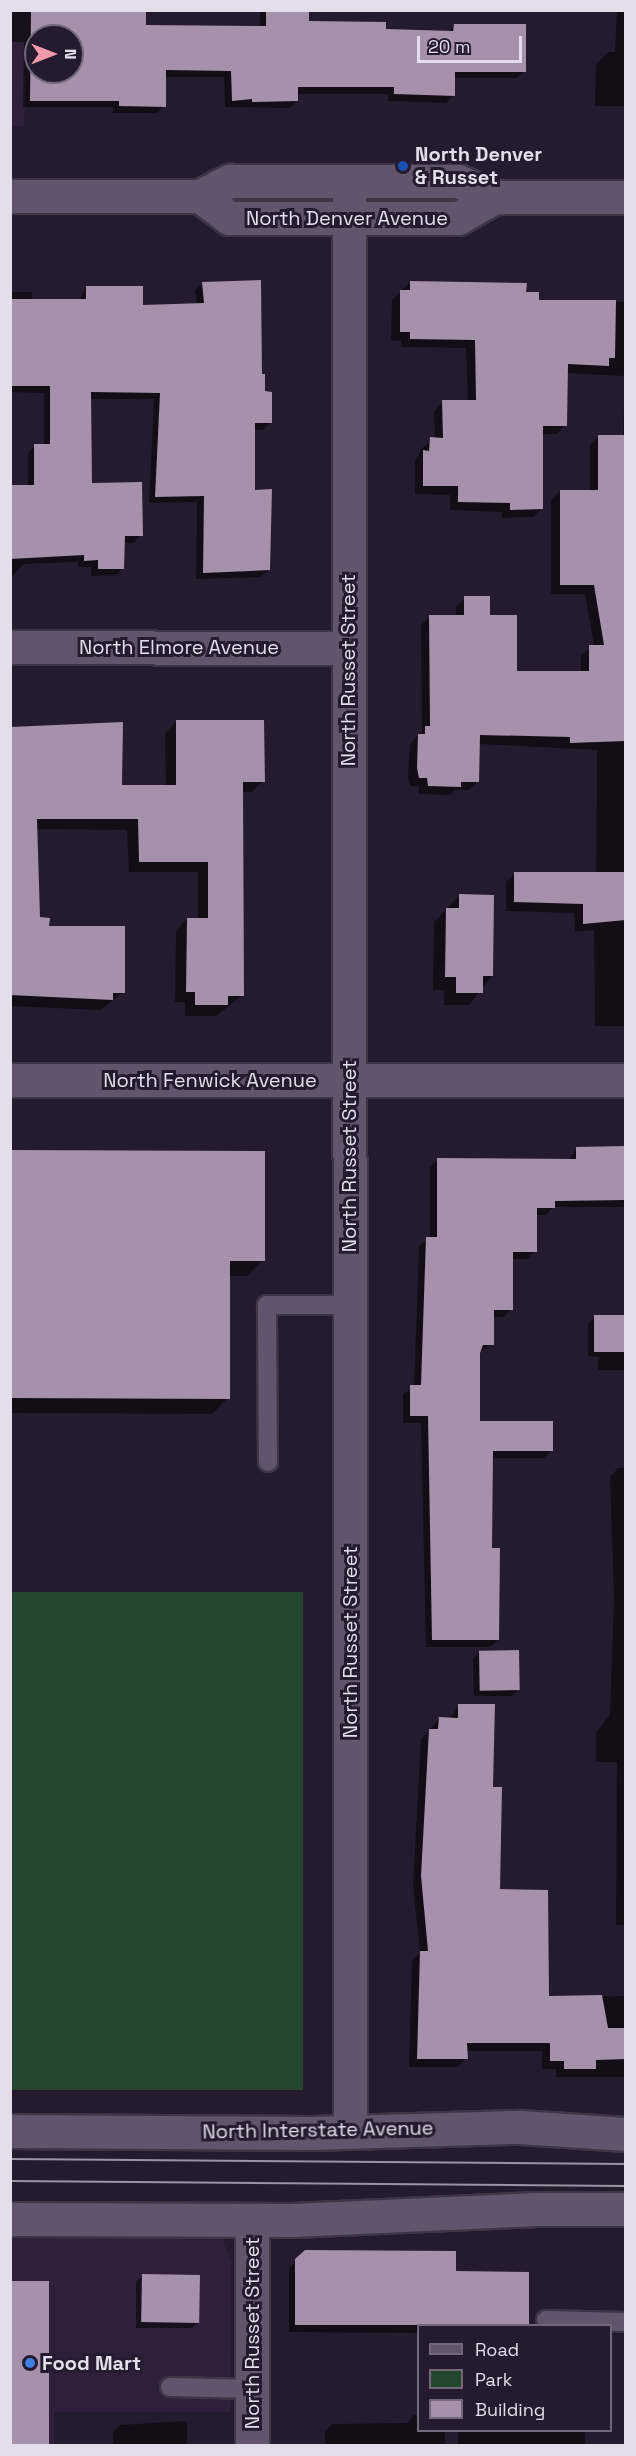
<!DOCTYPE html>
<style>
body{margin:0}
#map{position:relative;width:636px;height:2456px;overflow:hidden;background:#261a2e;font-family:"Space Grotesk",sans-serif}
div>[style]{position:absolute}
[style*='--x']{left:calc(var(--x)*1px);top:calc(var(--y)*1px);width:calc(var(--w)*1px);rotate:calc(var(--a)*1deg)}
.built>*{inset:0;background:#2f1f39;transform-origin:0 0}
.green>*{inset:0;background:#24462d;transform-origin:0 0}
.shadow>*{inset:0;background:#0007;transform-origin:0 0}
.building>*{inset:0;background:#a591a9;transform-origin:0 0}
.roads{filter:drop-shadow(2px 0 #3e3545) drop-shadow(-2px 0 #3e3545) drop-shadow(0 2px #3e3545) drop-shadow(0 -2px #3e3545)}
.lane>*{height:18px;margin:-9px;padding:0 9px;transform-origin:9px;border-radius:9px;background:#61546b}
.street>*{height:33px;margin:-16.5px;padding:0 16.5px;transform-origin:16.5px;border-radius:16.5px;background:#61546b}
.secondary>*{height:33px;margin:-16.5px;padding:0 16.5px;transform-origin:16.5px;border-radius:16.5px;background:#61546b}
.tram>*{height:1.5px;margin:-0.75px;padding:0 0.75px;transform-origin:0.75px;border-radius:0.75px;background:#9c93a3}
.dots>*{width:16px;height:16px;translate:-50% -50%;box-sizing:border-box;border:3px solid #261a2e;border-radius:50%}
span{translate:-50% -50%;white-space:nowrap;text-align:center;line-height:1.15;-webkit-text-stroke:6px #261a2e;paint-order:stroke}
.poi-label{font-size:20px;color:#e5ddeb;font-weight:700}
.left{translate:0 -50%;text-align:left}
.street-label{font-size:20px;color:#e5ddeb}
.frame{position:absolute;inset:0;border:12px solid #e5ddeb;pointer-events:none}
.legend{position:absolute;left:417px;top:2324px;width:195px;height:108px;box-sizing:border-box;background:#261a2e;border:2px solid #72687a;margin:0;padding:8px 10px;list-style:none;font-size:18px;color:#e5ddeb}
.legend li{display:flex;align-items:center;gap:12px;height:30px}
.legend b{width:30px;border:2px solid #72687a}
.north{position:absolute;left:24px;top:24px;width:60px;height:60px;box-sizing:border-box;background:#261a2e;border:2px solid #72687a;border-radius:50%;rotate:90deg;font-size:16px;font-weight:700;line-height:24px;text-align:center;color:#e5ddeb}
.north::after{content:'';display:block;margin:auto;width:21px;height:27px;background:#f39aaa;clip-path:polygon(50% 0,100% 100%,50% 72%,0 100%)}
.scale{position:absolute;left:417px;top:36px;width:105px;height:27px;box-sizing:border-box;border:3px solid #e5ddeb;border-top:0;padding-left:8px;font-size:18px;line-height:21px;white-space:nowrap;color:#e5ddeb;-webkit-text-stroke:4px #261a2e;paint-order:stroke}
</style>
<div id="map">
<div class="built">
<div style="left:11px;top:10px;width:19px;height:116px;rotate:3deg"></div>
<div style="clip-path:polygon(204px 2232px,222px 2238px,231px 2261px,230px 2412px,54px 2412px,54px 2445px,11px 2446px,11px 2234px)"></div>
</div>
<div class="green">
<div style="left:303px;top:1592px;width:498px;height:292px;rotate:90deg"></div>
</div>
<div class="shadow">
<div style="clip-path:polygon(evenodd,10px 10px,145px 10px,145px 26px,260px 27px,260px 10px,308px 10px,308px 23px,384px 30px,448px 32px,454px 26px,524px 71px,517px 78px,454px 78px,453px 96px,446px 103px,388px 101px,388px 94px,296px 94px,297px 101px,290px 108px,225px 107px,224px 77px,164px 77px,164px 106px,157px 113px,113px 113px,113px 107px,23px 107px,24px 42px,10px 42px,10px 10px,36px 36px,72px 36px,72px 72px,36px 72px,36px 36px)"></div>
<div style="clip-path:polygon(617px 10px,626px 10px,626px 106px,595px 106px,596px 64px,608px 52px,615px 52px)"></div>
<div style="clip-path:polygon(410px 282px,525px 294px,537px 302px,626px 302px,626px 1026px,595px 1026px,594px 930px,575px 932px,574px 913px,506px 911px,506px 882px,515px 873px,596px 874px,597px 750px,479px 744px,478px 781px,469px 790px,455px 790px,450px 795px,419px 794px,419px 787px,410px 786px,408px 777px,410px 744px,422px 731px,421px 625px,430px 616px,456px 616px,456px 607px,465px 598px,489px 617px,516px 673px,581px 673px,581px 655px,594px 646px,585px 594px,551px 594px,551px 500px,560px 491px,590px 491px,590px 445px,599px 436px,623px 436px,625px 376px,566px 373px,565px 425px,557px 434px,542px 434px,542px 508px,533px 517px,502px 518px,502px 512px,450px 510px,450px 495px,415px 494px,415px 461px,422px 448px,435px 439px,434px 411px,443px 402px,468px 402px,466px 348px,402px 347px,401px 341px,391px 340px,392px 300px)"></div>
<div style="clip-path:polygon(203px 283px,260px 375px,270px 423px,263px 430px,253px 430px,253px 491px,268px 570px,261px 577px,196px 579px,197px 502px,149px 503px,154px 399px,90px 399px,91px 484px,141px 535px,134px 543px,123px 543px,123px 568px,116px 575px,91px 576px,91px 567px,78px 567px,78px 562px,24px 564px,10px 579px,10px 487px,28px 486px,28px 453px,35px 446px,44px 446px,44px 393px,10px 392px,10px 292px,32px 292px,32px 301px,79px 301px,86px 287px,141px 307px,197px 305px,195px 290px)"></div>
<div style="clip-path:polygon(176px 722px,263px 781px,252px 792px,242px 792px,243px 995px,216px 1016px,185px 1016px,185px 1002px,175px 1002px,176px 930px,187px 919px,198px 919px,198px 872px,129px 872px,127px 830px,36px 829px,39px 919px,123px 992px,101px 1010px,10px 1006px,10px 728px,121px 724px,121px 786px,166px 787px,165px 733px)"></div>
<div style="clip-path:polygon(459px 896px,492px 976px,469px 1005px,444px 1005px,444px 990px,433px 990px,434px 922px)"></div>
<div style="clip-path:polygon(577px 1148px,626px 1148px,626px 1207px,554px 1207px,546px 1215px,535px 1215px,535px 1251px,528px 1259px,511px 1259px,511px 1309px,504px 1317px,492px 1317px,492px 1345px,479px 1352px,479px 1423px,551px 1451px,544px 1458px,491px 1458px,490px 1550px,498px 1640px,490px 1647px,426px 1647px,421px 1423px,403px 1423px,403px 1394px,414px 1387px,419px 1246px,430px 1238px,430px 1167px,437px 1160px,569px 1160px)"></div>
<div style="clip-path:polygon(10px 1151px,263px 1260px,247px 1276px,229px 1276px,228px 1398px,212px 1414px,10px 1413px)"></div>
<div style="clip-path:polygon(594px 1317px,626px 1317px,626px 1370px,598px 1370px,598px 1357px,588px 1356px,588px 1324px)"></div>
<div style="clip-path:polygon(618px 1468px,626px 1468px,626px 1925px,616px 1925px,617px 1762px,596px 1762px,596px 1733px,610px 1714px,614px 1599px,610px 1477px)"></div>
<div style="clip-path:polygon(479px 1652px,518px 1689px,512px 1696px,474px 1696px,473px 1659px)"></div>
<div style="clip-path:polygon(459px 1705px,491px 1788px,499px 1890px,547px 1998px,626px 1996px,626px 2077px,556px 2077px,556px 2069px,542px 2069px,542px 2051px,466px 2051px,466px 2058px,458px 2067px,409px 2067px,412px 1961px,420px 1953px,413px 1885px,421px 1739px,439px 1719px,450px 1719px)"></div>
<div style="clip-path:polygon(305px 2252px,454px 2273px,528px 2273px,527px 2326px,418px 2326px,418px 2333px,289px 2332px,289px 2268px)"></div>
<div style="clip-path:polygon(143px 2275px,199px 2322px,192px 2328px,136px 2328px,136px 2282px)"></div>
<div style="left:10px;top:2282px;width:37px;height:164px"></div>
<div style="clip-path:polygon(414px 2415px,418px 2415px,418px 2430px,445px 2430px,445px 2446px,325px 2446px,325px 2431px,332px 2424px,407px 2423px)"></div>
<div style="clip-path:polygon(187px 2421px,187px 2446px,113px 2446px,113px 2432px,120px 2425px)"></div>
<div style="left:458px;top:2430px;width:127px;height:14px"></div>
</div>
<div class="building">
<div style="clip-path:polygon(evenodd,31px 10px,146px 10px,146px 25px,266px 26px,266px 10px,309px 10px,309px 21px,386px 22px,386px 29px,453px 31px,454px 24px,526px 24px,526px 72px,455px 72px,455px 96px,394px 94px,394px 87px,298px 87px,298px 101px,252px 102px,252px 99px,232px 101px,231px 71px,166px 70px,166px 107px,119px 106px,119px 101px,30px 101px,31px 10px,36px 36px,72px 36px,72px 72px,36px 72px,36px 36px)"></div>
<div style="clip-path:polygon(261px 280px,262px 374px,265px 374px,265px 391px,272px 392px,272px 423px,255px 423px,255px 490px,272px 489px,270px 570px,203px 573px,204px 496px,155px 497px,160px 393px,91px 392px,92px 483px,142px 482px,143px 536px,125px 536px,124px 569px,98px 569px,98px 560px,84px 561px,84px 555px,10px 559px,10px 485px,34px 485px,34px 444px,50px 444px,50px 386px,10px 386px,10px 299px,86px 299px,86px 286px,143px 286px,143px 305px,204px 303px,202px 282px)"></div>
<div style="clip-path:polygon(410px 281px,527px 283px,526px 292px,539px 292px,539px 300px,616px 300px,615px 358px,609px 358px,609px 366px,568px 364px,567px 426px,543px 426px,543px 509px,510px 510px,510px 503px,458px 502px,458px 486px,423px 486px,423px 450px,429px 451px,430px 437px,443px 438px,442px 400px,476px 400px,475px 340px,410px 339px,410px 332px,400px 332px,400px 290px,410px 290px)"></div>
<div style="clip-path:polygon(598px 435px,626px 435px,626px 741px,570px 743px,570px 737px,480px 735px,479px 782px,461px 782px,461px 787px,428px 786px,427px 778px,419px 778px,417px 768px,418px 734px,425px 734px,425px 726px,430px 726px,429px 615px,464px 615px,464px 596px,490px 596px,490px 615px,517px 615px,517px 671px,589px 671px,589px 645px,604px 645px,594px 585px,560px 585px,560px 490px,598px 490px)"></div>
<div style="clip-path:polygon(176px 720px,264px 720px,265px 782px,243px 782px,244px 996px,228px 996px,228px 1005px,195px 1005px,195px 992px,186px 992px,187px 918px,208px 918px,208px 862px,139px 862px,138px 819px,37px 819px,40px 917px,50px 918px,49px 926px,125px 926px,125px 993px,113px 993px,113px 1000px,10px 995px,10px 727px,123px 722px,122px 785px,176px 785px)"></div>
<div style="clip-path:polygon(514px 872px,626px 872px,626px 920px,583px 924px,583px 904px,514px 902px)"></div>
<div style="clip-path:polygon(459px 894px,494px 895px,493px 976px,483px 976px,483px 993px,456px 993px,456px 977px,445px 977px,446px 908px,459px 908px)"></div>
<div style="clip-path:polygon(626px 1146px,626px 1200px,555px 1201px,555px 1208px,537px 1208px,537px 1252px,513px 1252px,513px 1310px,494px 1310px,494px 1345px,483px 1345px,480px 1353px,480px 1421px,553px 1421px,553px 1451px,493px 1451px,492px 1548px,500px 1548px,499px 1640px,432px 1640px,428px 1416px,410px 1416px,410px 1385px,421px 1385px,426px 1237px,437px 1237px,437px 1158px,576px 1159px,576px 1147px)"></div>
<div style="clip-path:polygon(10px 1150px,265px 1151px,265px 1261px,230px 1261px,230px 1399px,10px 1398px)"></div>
<div style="left:626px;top:1315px;width:37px;height:32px;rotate:90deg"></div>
<div style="left:519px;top:1650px;width:40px;height:40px;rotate:89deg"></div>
<div style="clip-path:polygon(458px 1704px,495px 1704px,493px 1787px,502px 1787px,500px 1889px,548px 1890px,549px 1996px,602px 1995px,608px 2028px,626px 2028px,626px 2059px,596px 2060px,596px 2069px,564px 2069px,564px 2061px,550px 2061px,550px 2043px,467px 2043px,468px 2059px,417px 2059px,420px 1951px,428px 1951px,421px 1876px,429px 1729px,438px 1729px,439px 1717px,458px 1718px)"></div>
<div style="clip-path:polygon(305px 2250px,456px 2251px,456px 2271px,529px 2272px,529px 2325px,295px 2325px,295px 2259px)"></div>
<div style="left:142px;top:2274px;width:58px;height:48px;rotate:1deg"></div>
<div style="left:10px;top:2281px;width:39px;height:164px"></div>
</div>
<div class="roads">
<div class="lane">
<div style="--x:268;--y:1462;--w:157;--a:-90.4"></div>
<div style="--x:267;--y:1305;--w:82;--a:0"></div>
<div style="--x:546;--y:2320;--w:80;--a:1.4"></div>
<div style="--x:170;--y:2387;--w:82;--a:1.4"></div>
</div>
<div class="street">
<div style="--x:349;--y:181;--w:1950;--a:89.97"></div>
<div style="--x:10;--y:647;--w:338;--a:0.2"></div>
<div style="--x:10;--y:1080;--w:616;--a:0"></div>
<div style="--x:252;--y:2446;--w:226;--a:-90"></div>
</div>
<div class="secondary">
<div style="--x:10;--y:196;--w:190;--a:0"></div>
<div style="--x:200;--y:196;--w:34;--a:-27"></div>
<div style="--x:230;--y:181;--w:228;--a:0"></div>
<div style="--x:458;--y:181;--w:40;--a:23.4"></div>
<div style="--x:495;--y:197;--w:131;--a:0"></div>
<div style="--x:200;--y:196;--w:36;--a:37"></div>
<div style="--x:229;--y:218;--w:229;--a:0"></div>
<div style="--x:458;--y:218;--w:43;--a:-29.6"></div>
<div style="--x:10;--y:2131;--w:302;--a:0.4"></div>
<div style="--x:312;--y:2133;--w:208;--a:-1.7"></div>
<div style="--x:520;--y:2127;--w:106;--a:3.8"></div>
<div style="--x:10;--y:2219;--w:283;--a:0.2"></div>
<div style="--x:293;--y:2220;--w:239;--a:-2.6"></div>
<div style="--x:532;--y:2209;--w:94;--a:0"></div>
</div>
</div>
<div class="tram">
<div style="--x:10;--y:2159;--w:616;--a:0.47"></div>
<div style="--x:10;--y:2181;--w:616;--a:0.47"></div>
</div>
<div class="dots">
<div style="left:403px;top:166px;background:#1a4fb4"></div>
<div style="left:30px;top:2363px;background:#3f7fe0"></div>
</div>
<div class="poi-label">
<span class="left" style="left:415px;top:166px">North Denver<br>&amp; Russet</span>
<span class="left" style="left:42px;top:2363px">Food Mart</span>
</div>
<div class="street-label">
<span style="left:347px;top:218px">North Denver Avenue</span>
<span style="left:179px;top:647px">North Elmore Avenue</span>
<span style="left:348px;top:670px;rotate:-90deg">North Russet Street</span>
<span style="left:210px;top:1080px">North Fenwick Avenue</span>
<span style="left:349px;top:1156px;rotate:-90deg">North Russet Street</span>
<span style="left:350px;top:1642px;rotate:-90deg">North Russet Street</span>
<span style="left:318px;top:2130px;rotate:-1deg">North Interstate Avenue</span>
<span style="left:252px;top:2333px;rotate:-90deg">North Russet Street</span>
</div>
<div class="frame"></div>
<ul class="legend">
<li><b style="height:8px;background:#61546b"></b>Road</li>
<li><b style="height:16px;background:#24462d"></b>Park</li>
<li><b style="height:16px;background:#a591a9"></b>Building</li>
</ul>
<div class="north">N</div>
<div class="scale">20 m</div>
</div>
